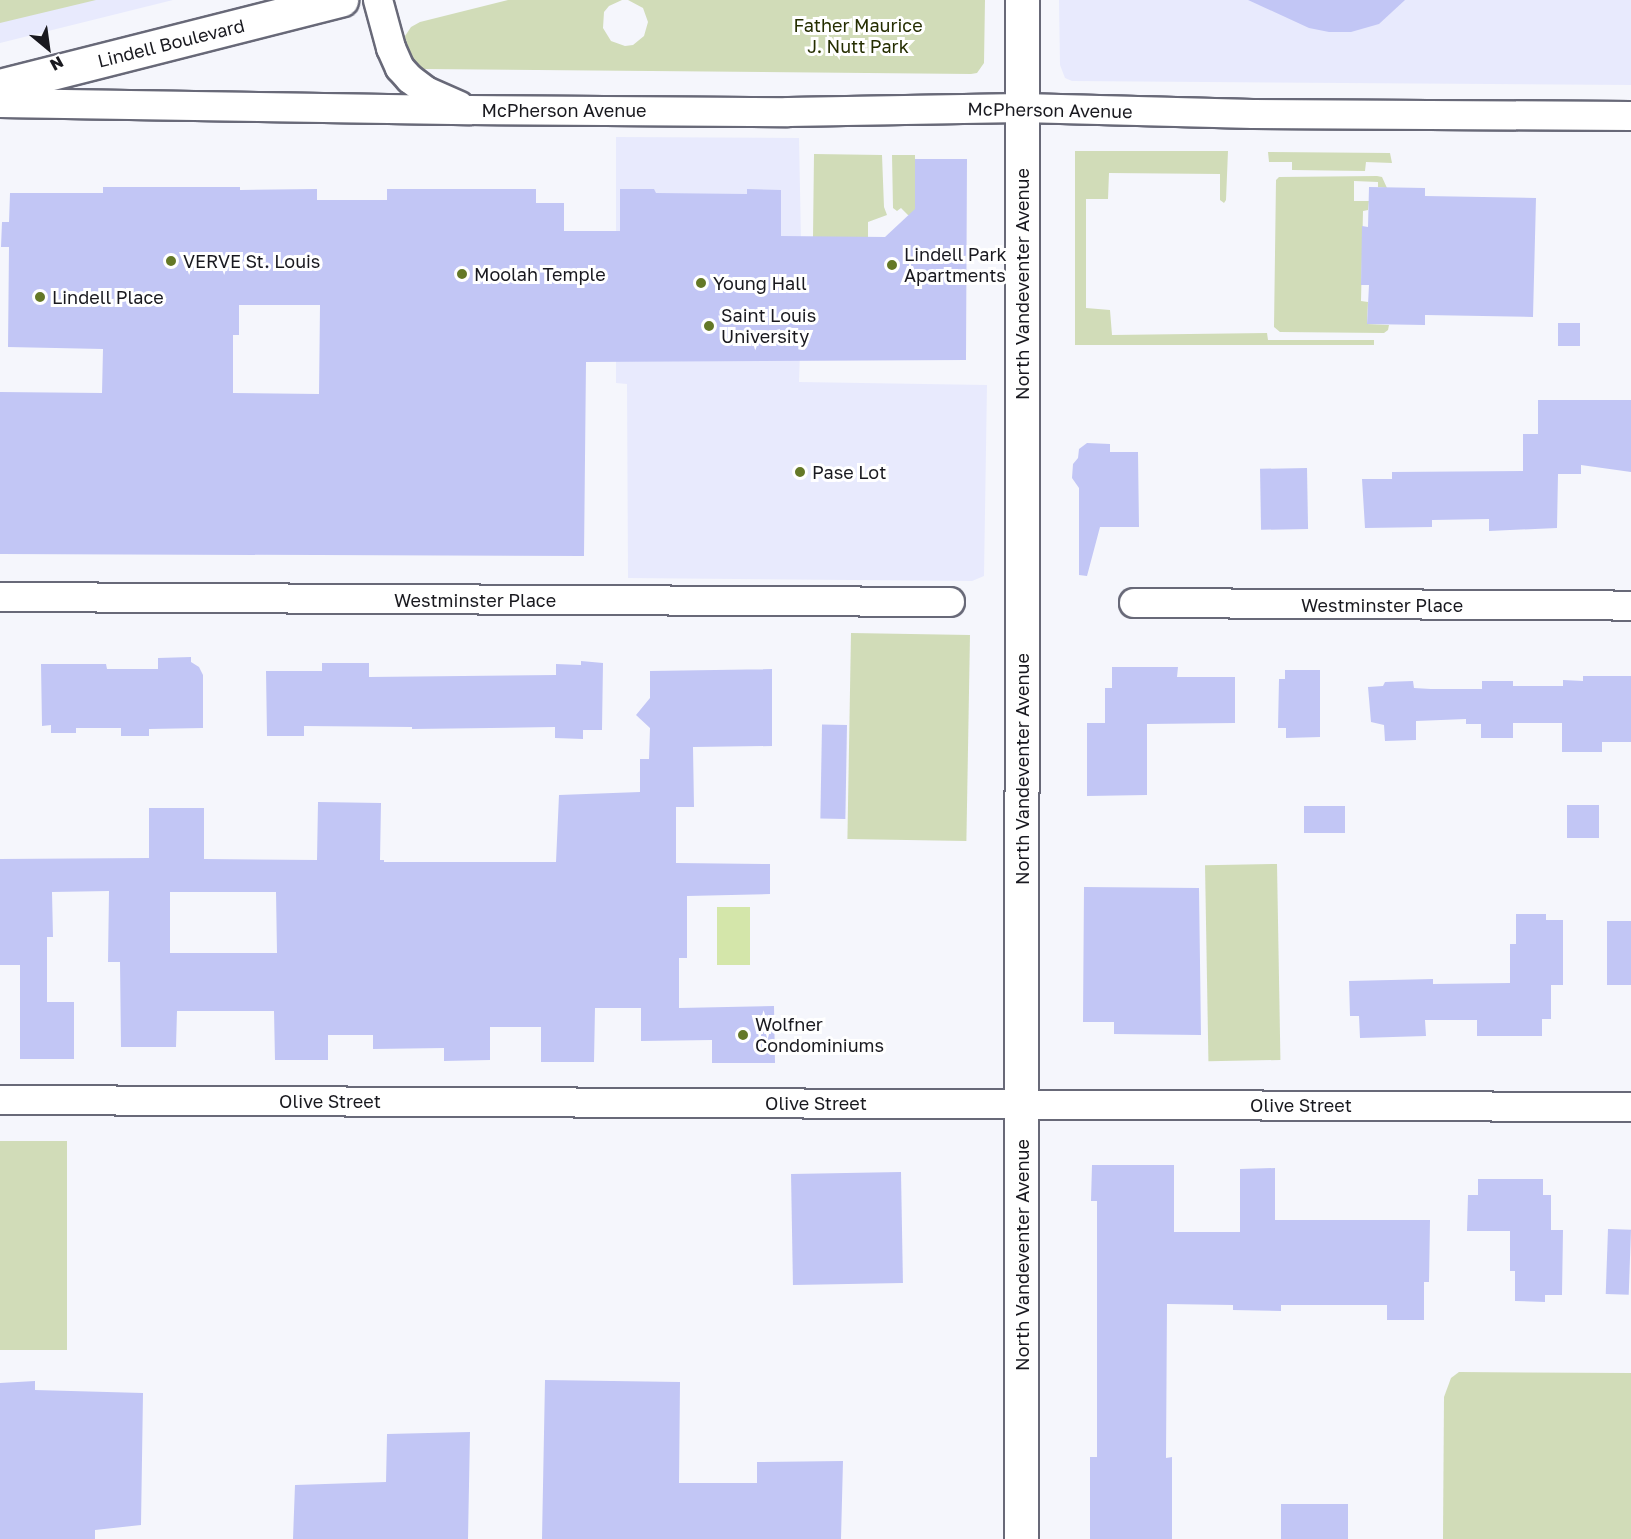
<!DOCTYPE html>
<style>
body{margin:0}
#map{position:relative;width:1631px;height:1539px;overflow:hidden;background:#f5f6fc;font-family:"Golos Text",sans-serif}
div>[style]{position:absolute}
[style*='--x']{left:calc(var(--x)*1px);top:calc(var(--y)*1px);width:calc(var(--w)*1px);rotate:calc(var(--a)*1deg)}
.built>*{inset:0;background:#e8eafd}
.green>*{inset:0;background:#d1dcb8;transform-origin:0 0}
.water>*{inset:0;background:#d4e6aa;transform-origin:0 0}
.building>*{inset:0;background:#c2c6f5;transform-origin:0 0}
.roads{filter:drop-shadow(2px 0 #686978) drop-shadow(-2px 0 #686978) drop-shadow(0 2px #686978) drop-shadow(0 -2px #686978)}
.minor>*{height:28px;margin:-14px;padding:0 14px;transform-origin:14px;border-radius:14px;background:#fff}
.secondary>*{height:33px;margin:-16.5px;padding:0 16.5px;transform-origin:16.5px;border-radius:16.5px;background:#fff}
.dots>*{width:16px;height:16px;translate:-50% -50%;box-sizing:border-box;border:3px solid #fff;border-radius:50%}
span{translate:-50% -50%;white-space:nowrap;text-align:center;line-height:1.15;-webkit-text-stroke:6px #fff;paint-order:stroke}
.park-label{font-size:18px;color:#252e01}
.street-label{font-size:18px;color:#19191f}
.poi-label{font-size:18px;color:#19191f}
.left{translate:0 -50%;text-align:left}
.north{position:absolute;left:18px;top:18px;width:60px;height:60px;-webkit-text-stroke:4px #fff;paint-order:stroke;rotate:151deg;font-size:16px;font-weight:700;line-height:24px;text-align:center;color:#19191f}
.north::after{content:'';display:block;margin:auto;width:21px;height:27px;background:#19191f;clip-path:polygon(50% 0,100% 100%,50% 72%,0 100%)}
</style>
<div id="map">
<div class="built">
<div style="clip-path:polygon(0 0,173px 0,0 43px)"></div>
<div style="clip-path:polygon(1059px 0,1631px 0,1631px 85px,1072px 81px,1065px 78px,1060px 65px)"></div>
<div style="clip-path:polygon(616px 137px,799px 138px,802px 292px,799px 382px,987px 385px,984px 576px,972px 581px,628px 578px,627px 384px,616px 383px)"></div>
</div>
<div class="green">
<div style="clip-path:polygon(0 0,96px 0,0 23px)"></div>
<div style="clip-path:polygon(508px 0,622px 0,609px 6px,604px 12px,603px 28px,611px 41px,625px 46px,633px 45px,644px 36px,648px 22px,643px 8px,628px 0,985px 0,984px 63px,977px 73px,971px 74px,424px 69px,416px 68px,401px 42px,411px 27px,420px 22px)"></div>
<div style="clip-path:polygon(1075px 151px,1228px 151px,1226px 200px,1224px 203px,1220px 200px,1220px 174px,1109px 173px,1108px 199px,1086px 199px,1086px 308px,1110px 310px,1112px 335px,1267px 333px,1268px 340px,1374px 340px,1374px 345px,1075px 345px)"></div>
<div style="clip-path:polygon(1268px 152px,1390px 153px,1392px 163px,1366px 162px,1365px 171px,1292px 170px,1292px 162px,1269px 162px)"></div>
<div style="clip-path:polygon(814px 154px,882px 155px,884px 207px,887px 215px,868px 222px,868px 237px,813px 237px)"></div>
<div style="clip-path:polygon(892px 155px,915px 155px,915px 215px,908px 215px,901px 208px,897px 211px,893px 208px)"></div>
<div style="clip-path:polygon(1377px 176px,1382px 177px,1387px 188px,1378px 187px,1378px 182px,1354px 181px,1354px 201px,1369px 201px,1368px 210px,1363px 211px,1361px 301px,1368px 302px,1367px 324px,1389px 325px,1388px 330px,1384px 333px,1280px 332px,1274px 327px,1276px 180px,1279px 177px)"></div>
<div style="left:851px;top:633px;width:119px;height:206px;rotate:1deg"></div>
<div style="left:1277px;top:864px;width:196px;height:72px;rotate:89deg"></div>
<div style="left:0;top:1141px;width:67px;height:209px"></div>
<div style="clip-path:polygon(1459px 1372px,1631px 1373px,1631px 1539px,1443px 1539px,1444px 1397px,1451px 1378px)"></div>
</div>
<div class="water">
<div style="left:717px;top:907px;width:33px;height:58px"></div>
</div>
<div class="building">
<div style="clip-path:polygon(1248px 0,1405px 0,1379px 24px,1351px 32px,1329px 32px,1309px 28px)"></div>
<div style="clip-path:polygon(evenodd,915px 159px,967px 159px,966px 360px,586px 362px,584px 556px,0 554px,0 392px,102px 393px,103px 349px,8px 347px,9px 247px,1px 247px,2px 222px,9px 222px,10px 193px,103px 193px,103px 187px,240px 187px,240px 190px,317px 189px,317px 200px,387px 200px,387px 189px,536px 189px,536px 203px,564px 203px,564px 231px,620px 231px,620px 189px,654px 189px,656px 193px,747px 194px,747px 189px,781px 190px,781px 236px,885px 237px,915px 209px,915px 159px,239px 305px,320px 305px,319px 394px,233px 393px,233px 335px,239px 335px,239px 305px)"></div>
<div style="clip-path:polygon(1369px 187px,1425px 188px,1425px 196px,1536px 198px,1533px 317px,1425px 315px,1425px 325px,1367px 324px,1369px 285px,1361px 285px,1362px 226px,1368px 227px)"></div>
<div style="left:1558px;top:323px;width:22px;height:23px"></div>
<div style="clip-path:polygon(1538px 400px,1631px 400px,1631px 472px,1581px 465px,1581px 474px,1558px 474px,1557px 528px,1489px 531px,1489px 519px,1432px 520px,1432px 527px,1365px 528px,1362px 479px,1392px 479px,1392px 472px,1523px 471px,1523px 434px,1538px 434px)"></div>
<div style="clip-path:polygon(1087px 443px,1110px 444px,1110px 452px,1138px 452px,1139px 527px,1100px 527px,1087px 576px,1079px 575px,1079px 488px,1072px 478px,1073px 464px,1078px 458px,1079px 449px)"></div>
<div style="left:1307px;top:468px;width:61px;height:47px;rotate:89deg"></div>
<div style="clip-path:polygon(191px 657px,191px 662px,199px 667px,203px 675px,203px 728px,149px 729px,149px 736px,121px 736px,121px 728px,76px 728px,76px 733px,51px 733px,51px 725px,42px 726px,41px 664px,106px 664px,107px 669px,158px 669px,158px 658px)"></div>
<div style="clip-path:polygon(581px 661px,603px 663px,602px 730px,583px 730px,583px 739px,555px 738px,555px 727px,412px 729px,412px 727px,304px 726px,304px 736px,267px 736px,266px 671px,322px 671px,322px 663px,369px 663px,369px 677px,556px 675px,556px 664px,581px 665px)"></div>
<div style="clip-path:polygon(1112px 667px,1178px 667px,1177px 677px,1235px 677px,1235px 723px,1147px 724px,1147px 795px,1087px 796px,1087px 723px,1105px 723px,1105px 688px,1112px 688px)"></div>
<div style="clip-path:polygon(evenodd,772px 669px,772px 746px,693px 747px,694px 807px,676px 807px,676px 863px,770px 864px,770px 894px,687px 896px,687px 958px,679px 958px,679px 1008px,774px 1006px,775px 1063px,712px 1063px,712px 1040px,641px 1041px,641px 1008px,595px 1008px,594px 1062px,541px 1062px,541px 1027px,490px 1027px,490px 1060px,444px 1061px,444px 1048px,373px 1049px,373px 1035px,328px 1035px,328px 1060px,275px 1060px,274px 1011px,177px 1011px,176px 1047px,121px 1047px,120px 962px,108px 962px,109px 891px,52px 892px,53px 937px,47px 937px,47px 1002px,74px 1002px,74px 1059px,20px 1059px,20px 965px,0 965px,0 859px,149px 858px,149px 808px,204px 808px,204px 859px,317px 860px,318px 802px,381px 803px,380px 860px,384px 860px,384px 862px,556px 862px,559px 795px,640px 792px,640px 759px,649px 759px,650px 728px,636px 715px,650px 698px,650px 671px,772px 669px,170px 892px,276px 892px,277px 953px,170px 953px,170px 892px)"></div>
<div style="clip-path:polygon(1285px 670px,1320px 670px,1320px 737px,1286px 738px,1286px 728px,1278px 728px,1279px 679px,1285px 679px)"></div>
<div style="clip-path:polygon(1583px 676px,1631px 676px,1631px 742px,1602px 742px,1602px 752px,1562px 752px,1562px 723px,1513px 723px,1513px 738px,1481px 738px,1481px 724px,1466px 724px,1466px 719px,1416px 721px,1416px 740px,1385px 741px,1384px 725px,1371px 722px,1368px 687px,1383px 686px,1385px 682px,1413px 681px,1414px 688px,1431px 689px,1482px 689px,1482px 681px,1513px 681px,1513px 686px,1563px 686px,1563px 680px,1583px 681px)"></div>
<div style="left:847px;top:725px;width:94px;height:25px;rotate:91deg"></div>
<div style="left:1567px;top:805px;width:32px;height:33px"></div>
<div style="left:1304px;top:806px;width:41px;height:27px"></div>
<div style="clip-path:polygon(1084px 887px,1199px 888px,1201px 1035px,1114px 1034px,1114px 1022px,1083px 1022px)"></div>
<div style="clip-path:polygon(1516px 914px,1546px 914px,1546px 920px,1563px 920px,1563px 985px,1551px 985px,1551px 1019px,1542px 1019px,1542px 1036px,1477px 1036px,1477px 1020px,1425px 1020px,1426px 1036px,1360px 1038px,1359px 1016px,1350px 1016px,1349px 981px,1433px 979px,1433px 984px,1510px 983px,1510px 944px,1516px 944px)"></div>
<div style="left:1607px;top:921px;width:24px;height:64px"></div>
<div style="clip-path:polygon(1092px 1165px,1174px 1165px,1174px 1232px,1240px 1232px,1240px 1169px,1275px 1168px,1275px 1220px,1430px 1220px,1429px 1282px,1424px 1282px,1424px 1320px,1387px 1320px,1387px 1305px,1281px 1305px,1281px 1311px,1233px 1310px,1233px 1305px,1167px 1304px,1166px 1458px,1172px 1457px,1172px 1539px,1090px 1539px,1090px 1457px,1097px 1457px,1097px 1201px,1091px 1201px)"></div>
<div style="left:901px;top:1172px;width:111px;height:110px;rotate:89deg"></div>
<div style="clip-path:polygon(1478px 1179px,1543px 1179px,1543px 1195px,1551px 1195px,1551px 1230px,1563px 1230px,1562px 1295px,1545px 1295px,1545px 1302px,1515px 1301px,1515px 1271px,1510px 1271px,1510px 1231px,1467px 1231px,1468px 1195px,1478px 1195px)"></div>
<div style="left:1608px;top:1229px;width:23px;height:65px;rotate:2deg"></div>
<div style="clip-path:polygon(545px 1380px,680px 1382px,679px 1483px,757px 1483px,757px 1462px,843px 1461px,841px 1539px,542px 1539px)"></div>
<div style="clip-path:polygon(35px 1381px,35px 1390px,143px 1393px,141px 1525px,95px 1530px,95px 1539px,0 1539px,0 1383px)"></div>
<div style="clip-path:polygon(470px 1432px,468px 1539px,293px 1539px,295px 1485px,386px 1482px,387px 1434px)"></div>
<div style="left:1281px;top:1504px;width:67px;height:35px"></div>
</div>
<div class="roads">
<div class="minor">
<div style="--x:378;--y:0;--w:50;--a:74.8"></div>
<div style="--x:391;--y:48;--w:22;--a:66"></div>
<div style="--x:400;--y:68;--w:15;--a:48"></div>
<div style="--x:410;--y:79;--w:20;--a:37"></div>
<div style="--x:426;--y:91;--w:36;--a:24"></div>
<div style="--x:0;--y:103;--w:469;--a:0.9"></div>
<div style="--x:469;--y:110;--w:319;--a:0.4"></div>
<div style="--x:788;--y:112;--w:234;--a:-1"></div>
<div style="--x:1022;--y:108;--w:231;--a:1.5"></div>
<div style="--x:1253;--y:114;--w:378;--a:0.3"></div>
<div style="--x:0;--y:597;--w:950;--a:0.3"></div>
<div style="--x:1134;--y:603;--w:497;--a:0.3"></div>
<div style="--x:0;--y:1100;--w:1631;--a:0.25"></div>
</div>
<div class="secondary">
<div style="--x:0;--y:86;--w:352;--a:-14.2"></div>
<div style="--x:1021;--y:1539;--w:1539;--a:-89.96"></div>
</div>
</div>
<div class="dots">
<div style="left:171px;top:261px;background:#647827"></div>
<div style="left:892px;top:265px;background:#647827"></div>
<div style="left:462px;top:274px;background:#647827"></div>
<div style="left:701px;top:283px;background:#647827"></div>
<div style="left:40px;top:297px;background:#647827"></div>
<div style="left:709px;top:326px;background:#647827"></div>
<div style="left:800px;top:472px;background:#647827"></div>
<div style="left:743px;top:1035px;background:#647827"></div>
</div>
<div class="park-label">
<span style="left:858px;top:36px">Father Maurice<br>J. Nutt Park</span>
</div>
<div class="street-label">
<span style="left:171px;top:43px;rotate:-14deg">Lindell Boulevard</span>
<span style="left:564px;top:110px">McPherson Avenue</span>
<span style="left:1050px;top:110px;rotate:1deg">McPherson Avenue</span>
<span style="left:1022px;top:284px;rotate:-90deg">North Vandeventer Avenue</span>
<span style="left:475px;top:600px">Westminster Place</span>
<span style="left:1382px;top:605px">Westminster Place</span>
<span style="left:1022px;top:769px;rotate:-90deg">North Vandeventer Avenue</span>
<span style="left:330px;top:1101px">Olive Street</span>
<span style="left:816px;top:1103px">Olive Street</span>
<span style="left:1301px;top:1105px">Olive Street</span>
<span style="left:1022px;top:1255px;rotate:-90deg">North Vandeventer Avenue</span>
</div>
<div class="poi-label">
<span class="left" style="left:904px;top:265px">Lindell Park<br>Apartments</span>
<span class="left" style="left:183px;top:261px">VERVE St. Louis</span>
<span class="left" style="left:474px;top:274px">Moolah Temple</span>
<span class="left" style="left:713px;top:283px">Young Hall</span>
<span class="left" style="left:52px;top:297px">Lindell Place</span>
<span class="left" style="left:721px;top:326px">Saint Louis<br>University</span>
<span class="left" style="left:812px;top:472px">Pase Lot</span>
<span class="left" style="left:755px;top:1035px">Wolfner<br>Condominiums</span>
</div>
<div class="north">N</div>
</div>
